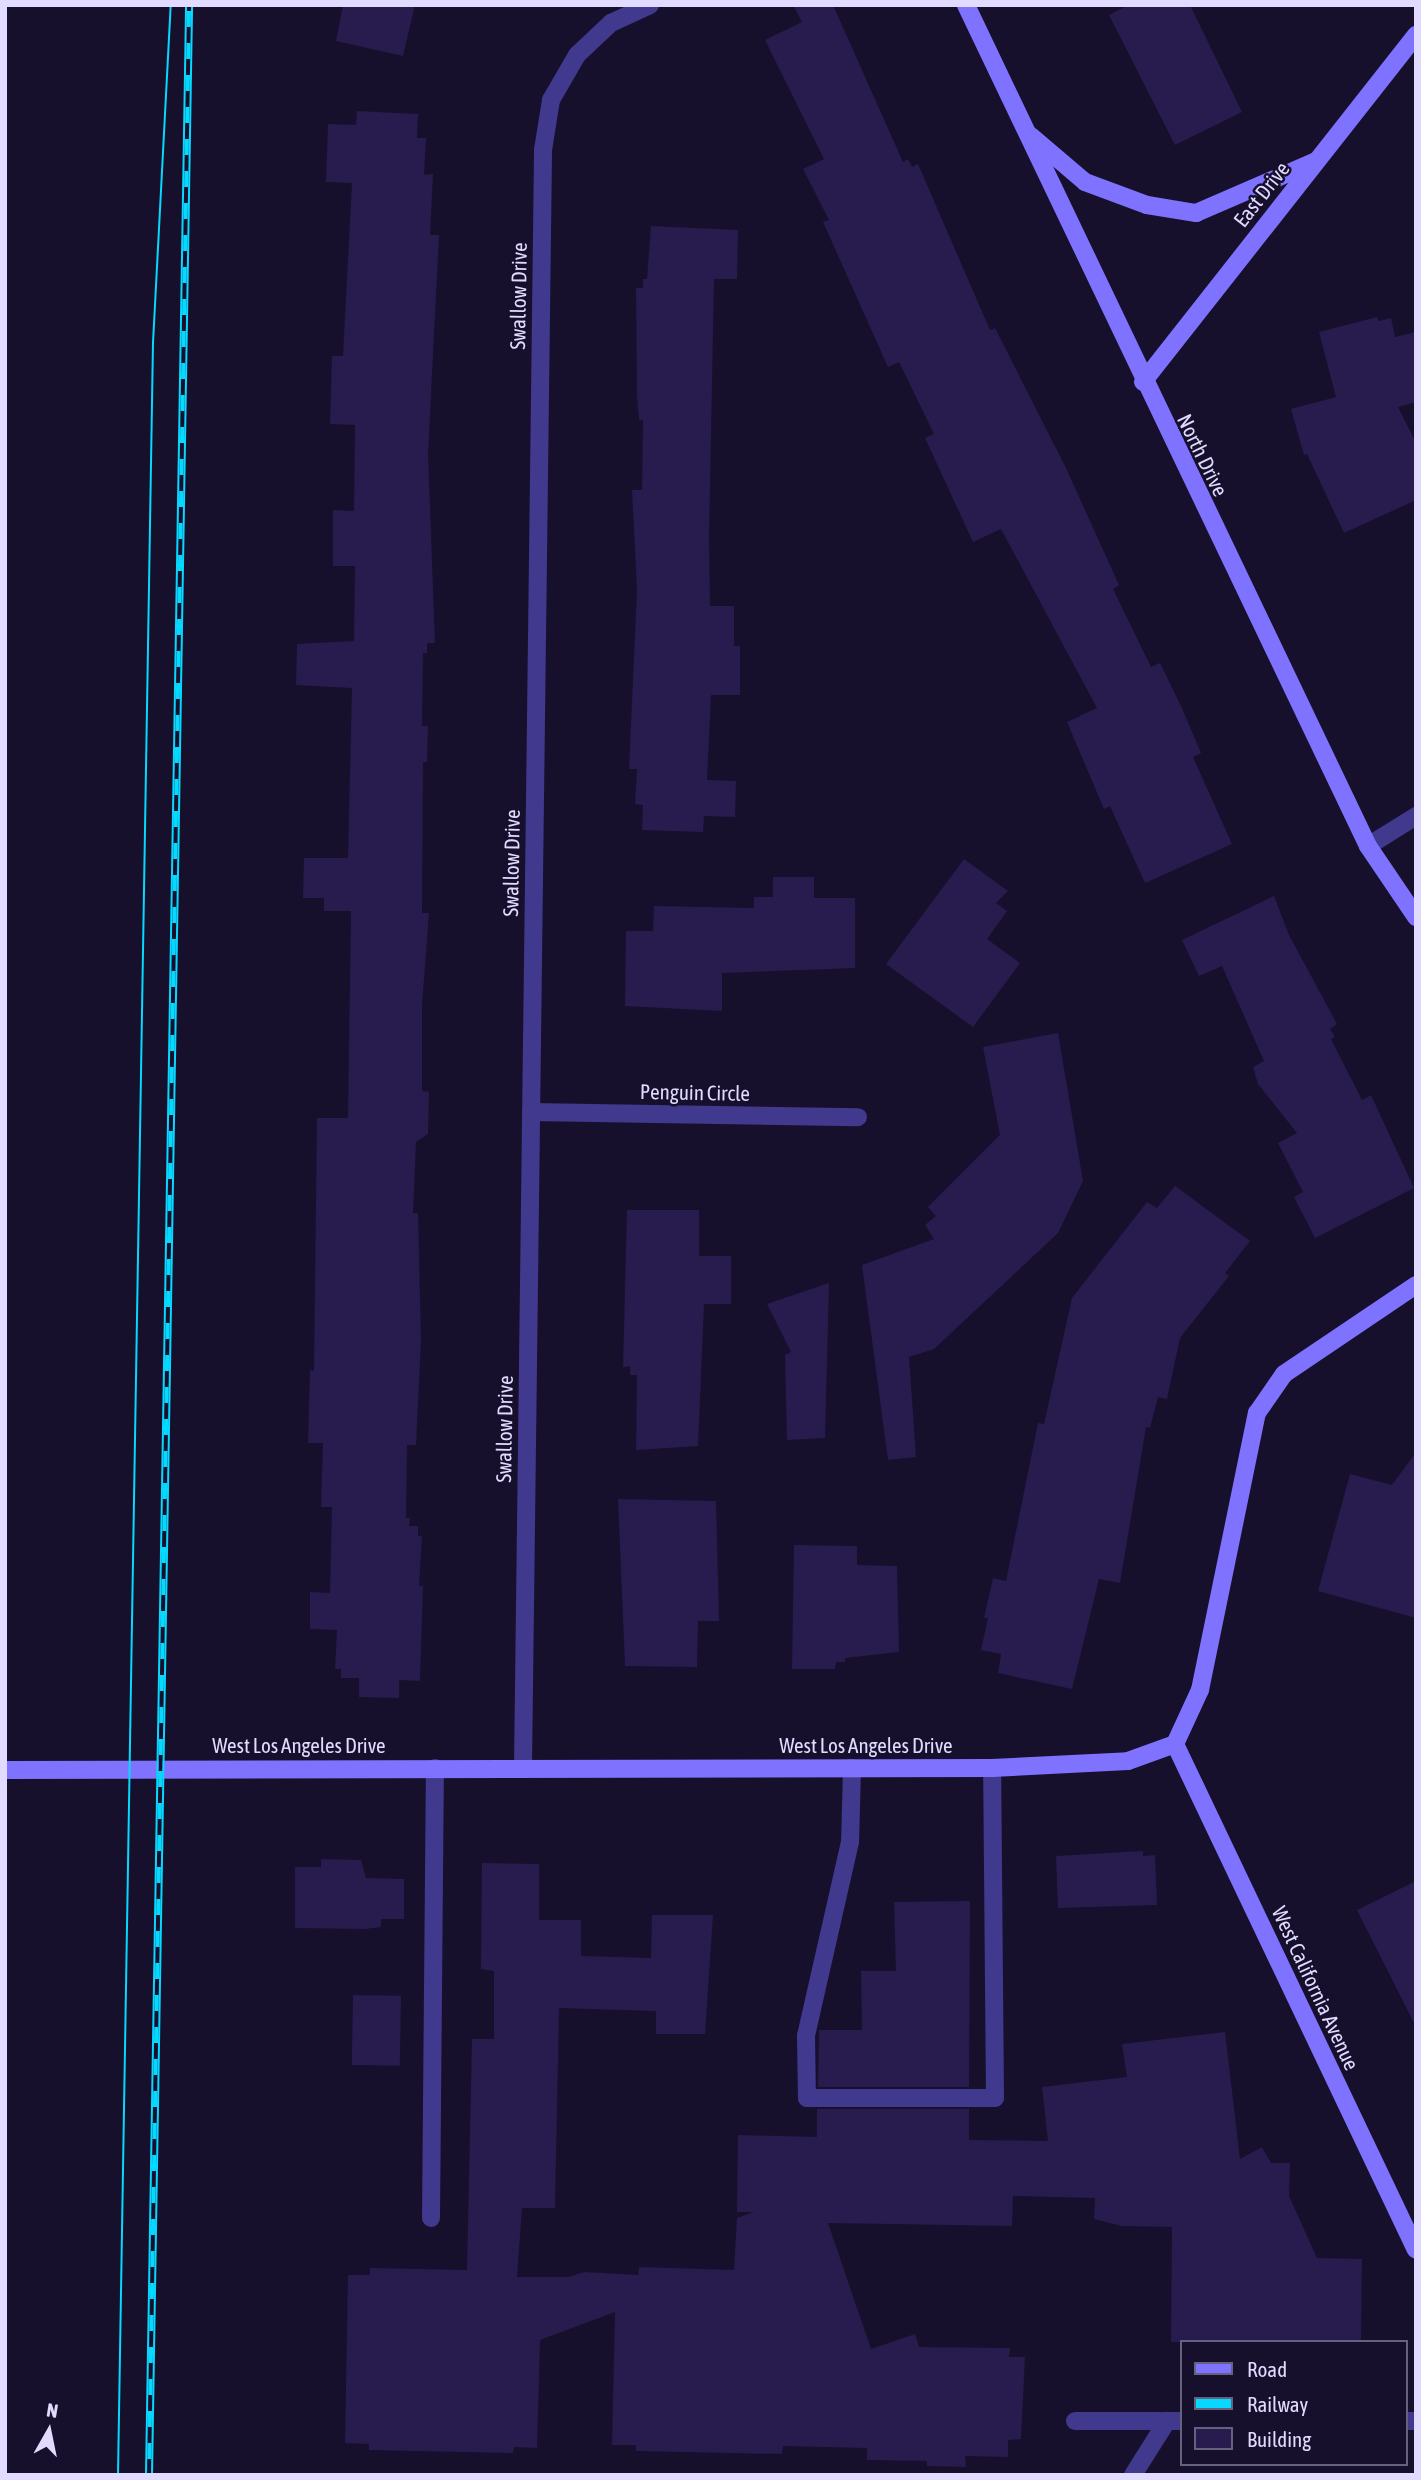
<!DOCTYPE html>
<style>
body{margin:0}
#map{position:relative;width:1421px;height:2480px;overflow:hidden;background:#16102c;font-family:"Asap Condensed",sans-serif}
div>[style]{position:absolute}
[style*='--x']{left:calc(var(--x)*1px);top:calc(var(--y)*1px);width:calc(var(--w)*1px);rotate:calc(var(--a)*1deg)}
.building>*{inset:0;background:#281b4e;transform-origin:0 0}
.lane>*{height:18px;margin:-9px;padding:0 9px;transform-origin:9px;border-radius:9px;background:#41398d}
.street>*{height:18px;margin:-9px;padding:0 9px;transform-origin:9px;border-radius:9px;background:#41398d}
.secondary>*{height:18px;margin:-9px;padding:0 9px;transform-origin:9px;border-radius:9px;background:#7e72ff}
.tram>*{height:2px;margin:-1px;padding:0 1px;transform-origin:1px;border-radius:1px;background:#07d8ff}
.rail>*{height:8px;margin-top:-4px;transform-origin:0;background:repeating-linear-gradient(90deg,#16102c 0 16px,#07d8ff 0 32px);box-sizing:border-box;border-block:2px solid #07d8ff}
span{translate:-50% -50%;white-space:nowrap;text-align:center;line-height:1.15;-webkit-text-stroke:5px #16102c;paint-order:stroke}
.street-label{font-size:21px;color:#e1dbff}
.frame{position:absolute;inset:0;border:7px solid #e1dbff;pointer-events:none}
.legend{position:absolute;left:1180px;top:2340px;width:228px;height:126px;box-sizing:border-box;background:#16102c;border:2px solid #676180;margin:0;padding:9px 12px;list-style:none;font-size:21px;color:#e1dbff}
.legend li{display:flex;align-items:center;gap:14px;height:35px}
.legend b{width:35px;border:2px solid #676180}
.north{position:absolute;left:14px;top:2396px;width:70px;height:70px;-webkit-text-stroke:5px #16102c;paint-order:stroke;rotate:9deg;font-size:19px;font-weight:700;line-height:28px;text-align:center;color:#e1dbff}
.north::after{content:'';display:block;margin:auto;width:24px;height:32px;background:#e1dbff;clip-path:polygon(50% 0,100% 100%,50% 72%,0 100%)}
</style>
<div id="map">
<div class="building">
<div style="clip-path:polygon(343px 5px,415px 5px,403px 56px,336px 41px)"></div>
<div style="clip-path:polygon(793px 5px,833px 5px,903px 162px,908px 159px,912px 167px,918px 164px,990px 330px,995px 328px,1066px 468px,1119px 585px,1113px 589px,1151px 667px,1160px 663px,1181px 706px,1201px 753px,1193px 757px,1232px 844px,1145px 883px,1110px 806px,1104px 809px,1067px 722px,1097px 708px,1001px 529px,973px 542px,925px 438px,934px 434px,899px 362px,888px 367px,823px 222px,829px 220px,803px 169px,824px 159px,765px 40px,802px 22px)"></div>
<div style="clip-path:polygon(1128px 5px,1190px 5px,1242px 112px,1175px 145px,1109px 15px)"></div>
<div style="clip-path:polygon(357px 111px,418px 114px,417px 138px,426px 138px,424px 175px,433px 174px,430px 235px,439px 235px,428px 454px,435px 643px,427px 643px,427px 653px,423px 653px,422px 726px,428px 726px,427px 762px,423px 762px,422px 913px,429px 913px,422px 1005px,422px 1091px,429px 1092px,428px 1134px,416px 1142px,413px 1213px,418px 1213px,421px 1340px,416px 1445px,407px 1445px,406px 1518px,410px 1518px,409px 1526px,418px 1526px,418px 1536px,422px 1536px,419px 1586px,423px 1586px,420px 1681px,399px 1680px,399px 1698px,359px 1697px,359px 1678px,341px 1678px,341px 1669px,335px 1669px,337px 1630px,310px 1629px,310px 1592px,330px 1593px,332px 1507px,321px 1507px,323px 1443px,308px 1443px,310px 1370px,314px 1371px,317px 1118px,348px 1118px,351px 911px,324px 911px,324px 898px,303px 898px,304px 858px,348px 858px,352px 688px,296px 685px,297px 644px,354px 641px,355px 566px,333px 566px,333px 510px,354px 511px,355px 425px,330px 424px,332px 356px,343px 356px,352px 183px,326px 182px,328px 124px,356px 125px)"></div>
<div style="clip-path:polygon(651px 226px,738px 230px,737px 279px,714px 279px,709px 538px,710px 606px,734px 606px,734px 646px,740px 646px,740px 695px,711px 695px,707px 780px,736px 781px,735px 817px,704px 816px,703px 832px,642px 830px,643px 805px,635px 804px,637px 769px,629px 769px,637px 590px,632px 490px,642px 490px,643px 420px,639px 420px,637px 396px,636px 288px,643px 288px,643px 279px,647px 279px)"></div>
<div style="clip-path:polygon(1377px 317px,1379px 321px,1391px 318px,1395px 337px,1416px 332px,1416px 402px,1398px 407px,1416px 443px,1416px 500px,1344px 533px,1307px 454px,1304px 455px,1291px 409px,1336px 397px,1319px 332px)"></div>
<div style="clip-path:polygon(964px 859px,1008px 891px,996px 903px,1007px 911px,987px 939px,1020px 963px,973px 1027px,886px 964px)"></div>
<div style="clip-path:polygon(773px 877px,814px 877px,814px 898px,855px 898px,855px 968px,722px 973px,722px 1011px,625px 1006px,626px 931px,653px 931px,654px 906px,754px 908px,754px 897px,773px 897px)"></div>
<div style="clip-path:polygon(1274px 896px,1289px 935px,1337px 1024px,1330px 1029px,1335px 1037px,1331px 1039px,1362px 1100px,1371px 1095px,1414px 1188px,1315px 1238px,1294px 1197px,1303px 1192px,1278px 1143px,1297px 1133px,1258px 1084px,1253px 1067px,1264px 1061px,1222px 966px,1199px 976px,1182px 940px)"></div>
<div style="clip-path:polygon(1058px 1033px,1083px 1181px,1058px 1233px,934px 1349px,909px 1357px,916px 1457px,888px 1460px,862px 1265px,934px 1239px,925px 1225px,936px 1216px,928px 1207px,1000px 1135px,983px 1047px)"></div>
<div style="clip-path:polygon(1175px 1186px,1250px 1241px,1225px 1273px,1229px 1276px,1180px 1338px,1167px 1399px,1158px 1397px,1150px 1428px,1146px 1427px,1120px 1583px,1099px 1579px,1072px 1689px,998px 1673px,1001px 1654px,981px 1650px,988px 1618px,984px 1618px,993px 1578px,1006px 1581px,1038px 1423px,1044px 1424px,1072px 1298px,1147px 1202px,1157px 1208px)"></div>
<div style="clip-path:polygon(627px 1210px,699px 1210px,699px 1256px,731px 1256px,731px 1304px,704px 1304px,698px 1446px,636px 1450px,637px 1375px,630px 1375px,630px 1366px,623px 1367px)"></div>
<div style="clip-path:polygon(829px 1283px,825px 1438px,787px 1440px,785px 1355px,791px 1352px,767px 1304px)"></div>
<div style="clip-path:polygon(1416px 1452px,1416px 1618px,1318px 1591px,1350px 1474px,1392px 1485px)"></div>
<div style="clip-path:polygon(618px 1499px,716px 1501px,719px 1621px,698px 1621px,697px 1667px,625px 1666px)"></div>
<div style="clip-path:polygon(794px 1545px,857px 1546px,857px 1565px,897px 1566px,899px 1652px,845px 1658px,845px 1662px,836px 1662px,835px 1669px,792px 1669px)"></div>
<div style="clip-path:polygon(1143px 1851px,1143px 1856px,1155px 1855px,1157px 1905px,1058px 1908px,1056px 1856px)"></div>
<div style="clip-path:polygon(321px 1859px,361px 1860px,366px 1878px,404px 1879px,404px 1919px,381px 1919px,381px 1927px,365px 1929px,295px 1928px,295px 1867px,321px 1867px)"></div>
<div style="clip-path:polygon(482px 1863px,539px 1864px,539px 1920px,581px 1920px,581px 1956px,651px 1958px,652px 1915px,713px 1915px,705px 2034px,656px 2034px,656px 2011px,559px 2008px,555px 2208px,522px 2208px,517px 2277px,568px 2277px,584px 2272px,638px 2275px,639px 2267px,734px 2270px,737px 2218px,754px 2212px,737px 2212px,738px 2135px,817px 2137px,817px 2109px,969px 2109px,969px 2140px,1048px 2141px,1042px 2087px,1127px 2077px,1122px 2044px,1225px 2032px,1240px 2159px,1262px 2147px,1271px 2163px,1290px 2163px,1289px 2196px,1317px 2258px,1362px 2259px,1361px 2342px,1171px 2342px,1172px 2227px,1122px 2226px,1094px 2219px,1095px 2198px,1013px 2196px,1012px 2226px,828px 2223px,871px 2349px,915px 2334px,919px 2347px,1010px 2348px,1009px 2357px,1025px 2357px,1021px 2439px,1008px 2440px,1008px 2457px,965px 2456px,966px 2467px,927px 2466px,927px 2461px,867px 2460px,867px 2448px,783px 2446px,782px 2454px,636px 2451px,636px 2445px,612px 2445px,615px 2312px,540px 2340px,537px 2448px,514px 2447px,513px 2453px,369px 2450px,369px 2444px,345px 2443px,348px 2275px,370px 2275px,370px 2268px,467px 2270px,472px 2039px,494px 2039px,494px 1971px,481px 1969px)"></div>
<div style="clip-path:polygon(1416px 1881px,1416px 2027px,1357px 1910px)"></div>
<div style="clip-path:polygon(970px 1901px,969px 2087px,818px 2087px,819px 2030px,862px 2030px,861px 1971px,896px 1971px,894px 1902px)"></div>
<div style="left:353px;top:1995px;width:48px;height:70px;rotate:1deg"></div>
</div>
<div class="lane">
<div style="--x:852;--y:1768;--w:74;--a:91.5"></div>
<div style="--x:850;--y:1842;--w:199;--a:102.8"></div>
<div style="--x:806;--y:2036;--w:62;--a:89.1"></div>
<div style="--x:807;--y:2098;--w:188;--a:0"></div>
<div style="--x:995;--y:2098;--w:330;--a:-90.5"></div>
<div style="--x:431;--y:2218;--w:450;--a:-89.5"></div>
<div style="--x:1075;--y:2421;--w:106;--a:0"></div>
<div style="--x:1405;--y:2421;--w:11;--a:0"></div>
<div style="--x:1133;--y:2475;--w:64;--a:-57.8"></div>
</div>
<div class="street">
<div style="--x:1368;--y:846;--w:57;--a:-32"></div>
<div style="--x:531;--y:1112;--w:327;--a:0.9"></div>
<div style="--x:523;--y:1767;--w:1617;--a:-89.29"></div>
<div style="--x:543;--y:150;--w:51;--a:-80.9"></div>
<div style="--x:551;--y:100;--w:52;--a:-60"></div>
<div style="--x:577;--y:55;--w:47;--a:-43.3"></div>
<div style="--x:611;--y:23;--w:43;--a:-24.8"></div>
</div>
<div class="secondary">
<div style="--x:966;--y:5;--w:932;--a:64.45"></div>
<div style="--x:1368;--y:846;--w:86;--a:55.9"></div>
<div style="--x:1031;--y:136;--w:71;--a:40.4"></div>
<div style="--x:1085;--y:182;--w:66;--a:20.4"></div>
<div style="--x:1147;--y:205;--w:50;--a:9.3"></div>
<div style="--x:1196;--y:213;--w:129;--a:-23.4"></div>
<div style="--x:1143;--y:382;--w:442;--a:-51.8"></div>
<div style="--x:1175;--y:1744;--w:560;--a:64.53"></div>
<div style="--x:5;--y:1770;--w:987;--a:-0.12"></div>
<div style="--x:992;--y:1768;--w:136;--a:-2.9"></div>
<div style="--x:1128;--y:1761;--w:50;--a:-19.9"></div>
<div style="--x:1175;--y:1744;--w:60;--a:-65.2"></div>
<div style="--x:1200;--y:1690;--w:283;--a:-78.4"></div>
<div style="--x:1257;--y:1413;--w:47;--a:-55.3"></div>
<div style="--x:1284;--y:1374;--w:159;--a:-34"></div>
</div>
<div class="tram">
<div style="--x:118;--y:2475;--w:2132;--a:-89.06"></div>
<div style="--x:153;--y:343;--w:338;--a:-87"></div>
</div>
<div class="rail">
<div style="--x:149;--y:2475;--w:2470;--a:-89.07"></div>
</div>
<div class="street-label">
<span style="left:1261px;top:194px;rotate:-52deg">East Drive</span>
<span style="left:518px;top:296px;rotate:-89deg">Swallow Drive</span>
<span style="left:1203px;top:455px;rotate:64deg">North Drive</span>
<span style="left:511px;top:863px;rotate:-89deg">Swallow Drive</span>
<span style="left:695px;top:1092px;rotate:1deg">Penguin Circle</span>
<span style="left:504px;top:1429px;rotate:-89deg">Swallow Drive</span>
<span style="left:299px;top:1745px">West Los Angeles Drive</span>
<span style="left:866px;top:1745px">West Los Angeles Drive</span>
<span style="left:1316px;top:1988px;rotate:65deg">West California Avenue</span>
</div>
<div class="frame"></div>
<ul class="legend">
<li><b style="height:9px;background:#7e72ff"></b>Road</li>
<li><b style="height:9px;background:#07d8ff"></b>Railway</li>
<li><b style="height:19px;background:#281b4e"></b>Building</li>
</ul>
<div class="north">N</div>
</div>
